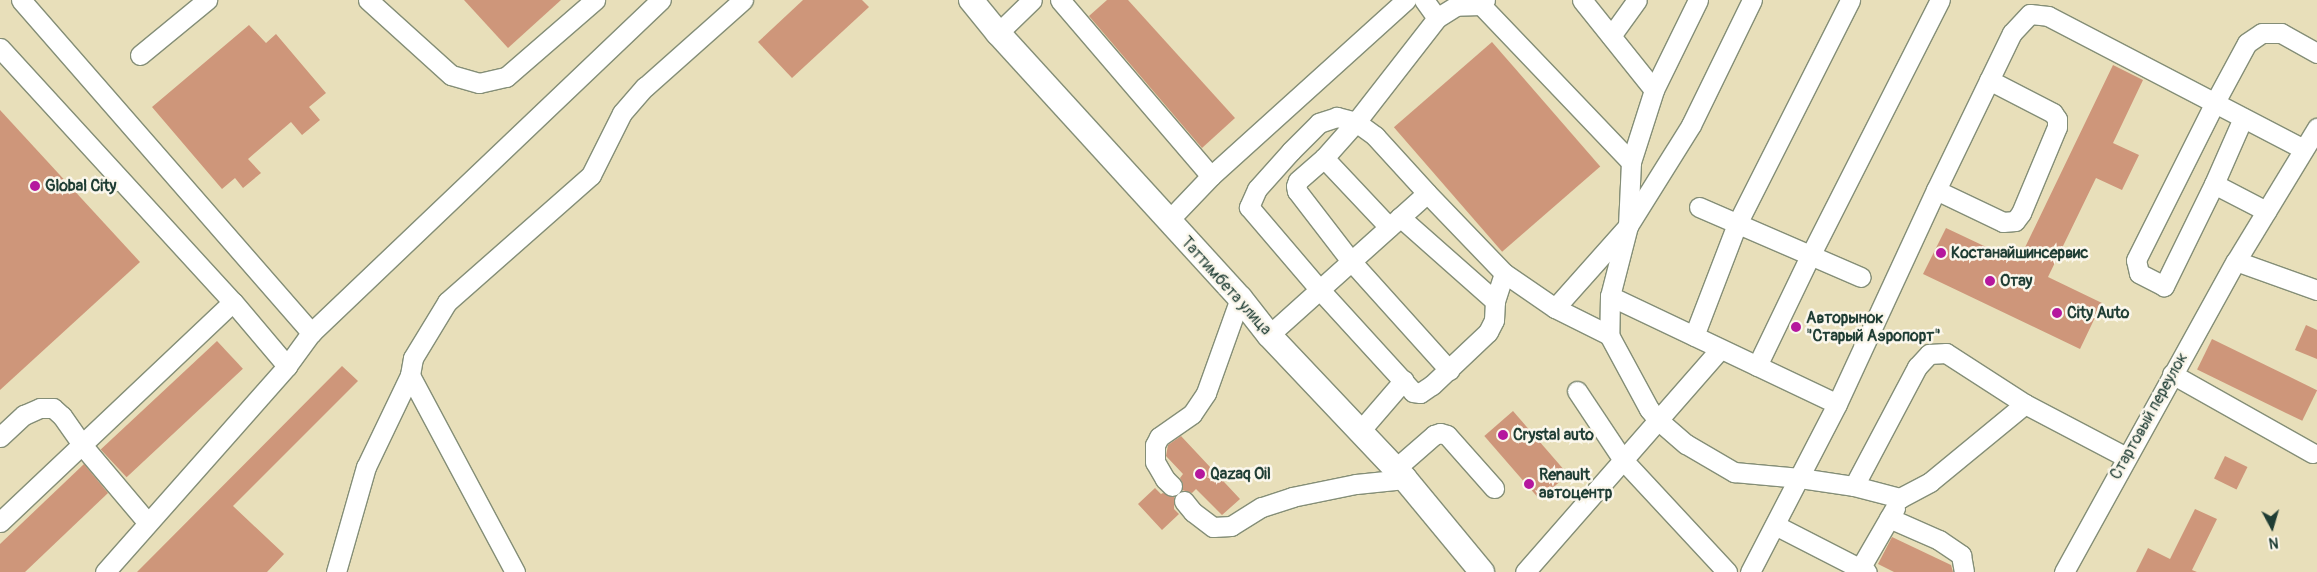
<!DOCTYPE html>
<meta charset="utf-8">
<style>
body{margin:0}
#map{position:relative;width:2317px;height:572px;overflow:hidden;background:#e8dfba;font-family:Pangolin,sans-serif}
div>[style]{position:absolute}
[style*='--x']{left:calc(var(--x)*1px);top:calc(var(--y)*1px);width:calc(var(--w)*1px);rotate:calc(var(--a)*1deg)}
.building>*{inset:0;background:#ce967a;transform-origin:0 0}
.roads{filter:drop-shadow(1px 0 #848e77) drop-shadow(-1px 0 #848e77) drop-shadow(0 1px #848e77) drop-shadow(0 -1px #848e77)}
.minor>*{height:19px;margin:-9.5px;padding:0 9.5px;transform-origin:9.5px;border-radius:9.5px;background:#fff}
.major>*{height:24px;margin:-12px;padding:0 12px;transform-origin:12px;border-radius:12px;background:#fff}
.dots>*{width:14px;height:14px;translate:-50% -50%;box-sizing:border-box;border:2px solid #fbf7ec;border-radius:50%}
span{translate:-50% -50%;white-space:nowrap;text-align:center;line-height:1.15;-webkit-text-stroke:5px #fbf7ec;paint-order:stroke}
.poi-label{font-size:16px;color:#1f3d34;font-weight:700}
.left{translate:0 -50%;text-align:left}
.street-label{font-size:16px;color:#1f3d34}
.north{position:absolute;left:2247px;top:502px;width:50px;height:50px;-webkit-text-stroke:4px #fbf7ec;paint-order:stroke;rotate:174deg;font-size:14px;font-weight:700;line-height:20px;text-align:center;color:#1f3d34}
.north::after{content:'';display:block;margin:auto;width:18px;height:22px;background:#1f3d34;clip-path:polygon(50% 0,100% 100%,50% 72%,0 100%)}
</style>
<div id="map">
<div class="building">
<div style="clip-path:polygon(464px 0,561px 0,508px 48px)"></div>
<div style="clip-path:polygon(803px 0,862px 0,869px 7px,792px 78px,758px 42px)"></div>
<div style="clip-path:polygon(1107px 0,1128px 0,1235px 118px,1202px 148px,1089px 16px)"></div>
<div style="clip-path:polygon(249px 25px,266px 43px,276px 34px,326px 93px,309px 107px,320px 120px,302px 135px,291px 122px,248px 159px,261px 173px,243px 188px,235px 178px,222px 189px,152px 107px)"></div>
<div style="left:1492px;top:42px;width:165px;height:130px;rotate:49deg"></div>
<div style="clip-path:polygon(2113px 65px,2143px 80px,2113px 143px,2139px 155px,2122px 190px,2096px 178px,2048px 277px,2102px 303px,2080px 349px,1923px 274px,1946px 228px,2018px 262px)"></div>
<div style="clip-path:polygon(0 110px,140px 262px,0 390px)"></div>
<div style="clip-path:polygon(2306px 325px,2317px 330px,2317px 359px,2295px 350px)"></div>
<div style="left:2212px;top:339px;width:117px;height:34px;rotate:26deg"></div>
<div style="left:217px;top:341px;width:38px;height:159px;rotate:47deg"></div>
<div style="clip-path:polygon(342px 366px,358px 381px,233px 506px,284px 554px,267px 572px,137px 572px)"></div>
<div style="left:1513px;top:411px;width:84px;height:38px;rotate:49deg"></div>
<div style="clip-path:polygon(1181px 436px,1240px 499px,1222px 515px,1196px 489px,1192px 493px,1182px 490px,1183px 484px,1180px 478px,1183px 474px,1166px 456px,1168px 445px)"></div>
<div style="left:2225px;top:456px;width:25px;height:25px;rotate:26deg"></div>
<div style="clip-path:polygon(84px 464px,108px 493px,25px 572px,0 572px,0 544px)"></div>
<div style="clip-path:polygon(1155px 488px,1161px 494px,1163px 493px,1174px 497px,1174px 509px,1179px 514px,1162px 530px,1138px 504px)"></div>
<div style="clip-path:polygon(2195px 509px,2217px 519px,2192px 570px,2197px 572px,2136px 572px,2148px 548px,2170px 559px)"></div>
<div style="clip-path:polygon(1892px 537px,1951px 565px,1953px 572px,1894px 572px,1878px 564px)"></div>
</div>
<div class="roads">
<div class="minor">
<div style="--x:21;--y:0;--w:442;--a:48.9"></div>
<div style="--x:368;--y:0;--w:112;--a:42.1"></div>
<div style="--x:451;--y:75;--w:29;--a:16"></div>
<div style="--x:479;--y:83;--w:28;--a:-13"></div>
<div style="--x:506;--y:77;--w:118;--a:-40.9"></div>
<div style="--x:1060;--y:0;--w:232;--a:49.4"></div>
<div style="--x:1424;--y:0;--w:22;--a:54"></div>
<div style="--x:1485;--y:0;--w:6;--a:129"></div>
<div style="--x:1481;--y:5;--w:25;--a:178"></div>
<div style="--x:1456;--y:6;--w:22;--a:148"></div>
<div style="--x:1437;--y:18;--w:132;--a:127.9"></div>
<div style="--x:1356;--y:122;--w:24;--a:36"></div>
<div style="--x:1375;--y:136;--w:77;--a:47.6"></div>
<div style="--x:1427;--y:193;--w:111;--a:46.1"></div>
<div style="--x:1504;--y:273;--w:62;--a:34.5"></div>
<div style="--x:1555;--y:308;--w:60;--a:26.6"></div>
<div style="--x:1582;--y:0;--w:115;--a:51.3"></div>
<div style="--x:1698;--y:0;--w:100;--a:116.1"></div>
<div style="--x:1654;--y:90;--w:76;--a:107.7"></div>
<div style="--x:1631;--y:162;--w:64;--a:92.7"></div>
<div style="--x:1628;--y:226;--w:72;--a:104.4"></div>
<div style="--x:1610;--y:296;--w:39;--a:91"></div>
<div style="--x:1609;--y:335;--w:84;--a:61.6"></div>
<div style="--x:1649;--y:409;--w:14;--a:51"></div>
<div style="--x:1658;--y:420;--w:37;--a:41"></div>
<div style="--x:1686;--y:444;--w:56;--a:30.3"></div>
<div style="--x:1734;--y:472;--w:66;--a:5.2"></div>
<div style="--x:1800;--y:478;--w:55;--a:8.4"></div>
<div style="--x:1854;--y:486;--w:48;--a:14.6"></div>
<div style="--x:1900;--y:498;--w:34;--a:-28"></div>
<div style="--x:1930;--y:482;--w:123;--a:-39.4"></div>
<div style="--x:2025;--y:404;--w:114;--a:27.7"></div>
<div style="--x:1481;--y:5;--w:217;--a:46.3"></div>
<div style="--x:998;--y:33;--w:47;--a:-44.1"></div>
<div style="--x:1611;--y:36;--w:44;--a:-54.2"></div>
<div style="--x:0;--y:48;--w:345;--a:47.5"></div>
<div style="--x:233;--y:302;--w:84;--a:49.8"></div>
<div style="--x:140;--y:55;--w:87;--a:-39.4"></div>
<div style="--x:2243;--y:118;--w:72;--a:113.7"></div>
<div style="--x:2214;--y:184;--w:114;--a:116.1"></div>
<div style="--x:2164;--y:286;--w:28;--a:-153"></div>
<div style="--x:2139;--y:273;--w:13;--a:-103"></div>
<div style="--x:2136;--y:260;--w:174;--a:-63.4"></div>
<div style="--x:2214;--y:104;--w:69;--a:-61.6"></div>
<div style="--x:2247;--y:43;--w:18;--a:-34"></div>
<div style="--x:2262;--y:33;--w:19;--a:0"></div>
<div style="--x:2281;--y:33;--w:41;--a:29.1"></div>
<div style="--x:1324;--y:158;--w:35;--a:139"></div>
<div style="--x:1298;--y:181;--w:5;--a:112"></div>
<div style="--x:1296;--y:186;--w:5;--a:79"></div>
<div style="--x:1297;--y:191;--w:88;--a:52.4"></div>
<div style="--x:1351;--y:261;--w:147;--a:48"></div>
<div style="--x:2214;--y:184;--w:59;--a:27.4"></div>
<div style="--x:1936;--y:190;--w:74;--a:25.5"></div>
<div style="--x:2003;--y:222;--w:12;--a:-5"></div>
<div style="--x:2015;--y:221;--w:10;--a:-53"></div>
<div style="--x:2021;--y:213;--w:93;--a:-67.3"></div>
<div style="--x:2057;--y:127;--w:8;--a:-90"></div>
<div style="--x:2057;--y:119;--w:7;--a:-124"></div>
<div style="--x:2053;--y:113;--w:72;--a:-152.7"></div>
<div style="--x:1699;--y:207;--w:176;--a:23.4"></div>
<div style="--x:1400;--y:217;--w:127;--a:41.5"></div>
<div style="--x:1168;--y:221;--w:62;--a:-46.3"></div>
<div style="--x:1211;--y:176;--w:263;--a:-42.1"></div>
<div style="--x:1389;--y:227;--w:95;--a:-133.3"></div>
<div style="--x:1324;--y:158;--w:48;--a:-48.4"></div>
<div style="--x:1356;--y:122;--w:20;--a:-165"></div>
<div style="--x:1337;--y:117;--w:19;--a:162"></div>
<div style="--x:1319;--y:123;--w:40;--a:135"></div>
<div style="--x:1291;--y:151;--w:51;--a:131.8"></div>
<div style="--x:1257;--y:189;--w:20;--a:114"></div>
<div style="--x:1249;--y:207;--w:109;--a:49.5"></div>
<div style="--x:1320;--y:290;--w:138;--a:47.6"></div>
<div style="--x:1413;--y:392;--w:7;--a:8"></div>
<div style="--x:1420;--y:393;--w:14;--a:-34"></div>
<div style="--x:1432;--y:385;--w:77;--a:-43.4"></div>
<div style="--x:1488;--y:332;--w:13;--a:-63"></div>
<div style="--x:1494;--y:320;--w:19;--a:-87"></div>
<div style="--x:1495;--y:301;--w:29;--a:-72"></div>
<div style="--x:2236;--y:261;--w:86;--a:19.7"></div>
<div style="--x:1610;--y:296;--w:251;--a:25.4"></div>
<div style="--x:1555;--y:308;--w:110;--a:-48.3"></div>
<div style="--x:1628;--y:226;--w:119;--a:-58"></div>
<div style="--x:1691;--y:125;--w:139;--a:-64"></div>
<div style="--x:1269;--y:335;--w:212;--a:-41.9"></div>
<div style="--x:1694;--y:336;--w:120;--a:-69"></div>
<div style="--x:1737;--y:224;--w:251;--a:-63.2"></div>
<div style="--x:1757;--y:366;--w:122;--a:-64.3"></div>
<div style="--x:1810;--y:256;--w:287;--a:-63.1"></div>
<div style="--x:2172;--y:374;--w:161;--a:29.4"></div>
<div style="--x:1577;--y:391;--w:83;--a:56.3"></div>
<div style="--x:1623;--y:460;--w:153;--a:47.1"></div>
<div style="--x:1360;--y:431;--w:67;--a:-49.2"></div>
<div style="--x:0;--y:437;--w:33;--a:-43"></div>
<div style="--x:24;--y:415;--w:17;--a:-24"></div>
<div style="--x:40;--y:408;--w:13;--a:0"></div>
<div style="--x:53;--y:408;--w:12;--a:42"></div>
<div style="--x:62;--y:416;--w:35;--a:55"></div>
<div style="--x:82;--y:445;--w:101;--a:49.8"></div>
<div style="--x:1395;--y:469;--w:52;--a:-41.1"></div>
<div style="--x:1434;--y:435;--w:6;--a:-18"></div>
<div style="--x:1440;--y:433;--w:7;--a:16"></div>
<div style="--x:1447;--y:435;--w:71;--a:48.4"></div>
<div style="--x:1172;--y:486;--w:10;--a:-135"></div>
<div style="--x:1165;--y:479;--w:20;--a:-120"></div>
<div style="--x:1155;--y:462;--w:17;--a:-90"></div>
<div style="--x:1155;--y:445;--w:9;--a:-63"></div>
<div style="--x:1159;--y:437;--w:40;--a:-34.9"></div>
<div style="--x:1192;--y:414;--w:25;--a:-56"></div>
<div style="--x:1206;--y:393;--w:101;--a:-70.3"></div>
<div style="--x:1854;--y:486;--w:135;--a:-62.1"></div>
<div style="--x:1917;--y:367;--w:18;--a:-47"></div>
<div style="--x:1929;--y:354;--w:17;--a:-3"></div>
<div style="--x:1946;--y:353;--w:94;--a:32.8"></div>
<div style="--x:1184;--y:501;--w:14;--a:51"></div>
<div style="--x:1193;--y:512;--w:25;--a:37"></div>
<div style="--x:1213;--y:527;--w:18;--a:-3"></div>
<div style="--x:1231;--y:526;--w:36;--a:-32"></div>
<div style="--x:1262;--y:507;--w:32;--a:-18"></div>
<div style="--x:1292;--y:497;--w:65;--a:-11.5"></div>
<div style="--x:1356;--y:484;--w:49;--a:-5.8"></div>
<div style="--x:1889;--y:518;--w:55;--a:23.7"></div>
<div style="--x:1939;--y:540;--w:27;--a:34"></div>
<div style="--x:1961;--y:555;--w:17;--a:80"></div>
<div style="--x:0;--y:522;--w:320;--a:-43.4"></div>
<div style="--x:1775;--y:525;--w:103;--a:27.1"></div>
<div style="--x:105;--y:572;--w:275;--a:-48.5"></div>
<div style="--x:287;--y:366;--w:41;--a:-54"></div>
<div style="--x:311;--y:333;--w:483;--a:-43.6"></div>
<div style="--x:336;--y:572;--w:109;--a:-74.1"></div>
<div style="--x:366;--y:467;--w:102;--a:-64.4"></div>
<div style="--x:515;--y:572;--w:223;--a:-118.1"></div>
<div style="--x:410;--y:375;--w:17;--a:-80"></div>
<div style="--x:413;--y:358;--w:66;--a:-58.7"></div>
<div style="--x:447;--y:302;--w:192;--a:-41.4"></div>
<div style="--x:591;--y:175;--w:69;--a:-63.4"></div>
<div style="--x:622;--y:113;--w:35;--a:-49"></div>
<div style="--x:645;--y:87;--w:131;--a:-41.6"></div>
<div style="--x:1525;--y:572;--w:296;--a:-48.8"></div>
<div style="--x:1750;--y:572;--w:189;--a:-62.6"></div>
<div style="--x:1837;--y:404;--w:236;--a:-65.2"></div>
<div style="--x:1936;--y:190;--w:174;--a:-64.2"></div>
<div style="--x:2012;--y:33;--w:26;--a:-47"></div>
<div style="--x:2030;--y:14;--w:18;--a:6"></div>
<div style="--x:2048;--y:16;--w:288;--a:27.5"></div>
<div style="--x:1858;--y:572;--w:74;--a:-60"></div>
<div style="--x:2064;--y:572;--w:355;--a:-61.1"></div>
<div style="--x:2236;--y:261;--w:156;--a:-58.7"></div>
</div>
<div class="major">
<div style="--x:971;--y:0;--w:43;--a:50.7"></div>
<div style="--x:998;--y:33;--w:359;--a:47.6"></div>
<div style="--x:1240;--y:298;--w:47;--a:51.9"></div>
<div style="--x:1269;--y:335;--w:198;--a:46.6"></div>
<div style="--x:1405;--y:479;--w:121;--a:50.4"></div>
</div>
</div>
<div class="dots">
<div style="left:35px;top:186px;background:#b5179e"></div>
<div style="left:1941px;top:253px;background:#b5179e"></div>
<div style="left:1990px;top:281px;background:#b5179e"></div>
<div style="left:2057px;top:313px;background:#b5179e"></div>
<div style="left:1796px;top:327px;background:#b5179e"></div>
<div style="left:1503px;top:435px;background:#b5179e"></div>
<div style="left:1200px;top:474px;background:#b5179e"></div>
<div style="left:1529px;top:484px;background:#b5179e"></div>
</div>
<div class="poi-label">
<span class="left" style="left:45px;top:186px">Global City</span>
<span class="left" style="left:1951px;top:253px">Костанайшинсервис</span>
<span class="left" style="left:2000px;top:281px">Отау</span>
<span class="left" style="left:2067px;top:313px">City Auto</span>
<span class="left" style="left:1806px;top:327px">Авторынок<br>"Старый Аэропорт"</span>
<span class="left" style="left:1513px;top:435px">Crystal auto</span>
<span class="left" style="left:1210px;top:474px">Qazaq Oil</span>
<span class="left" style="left:1539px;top:484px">Renault<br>автоцентр</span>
</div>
<div class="street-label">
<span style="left:1226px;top:286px;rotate:48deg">Таттимбета улица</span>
<span style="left:2149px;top:416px;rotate:-61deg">Стартовый переулок</span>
</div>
<div class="north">N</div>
</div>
